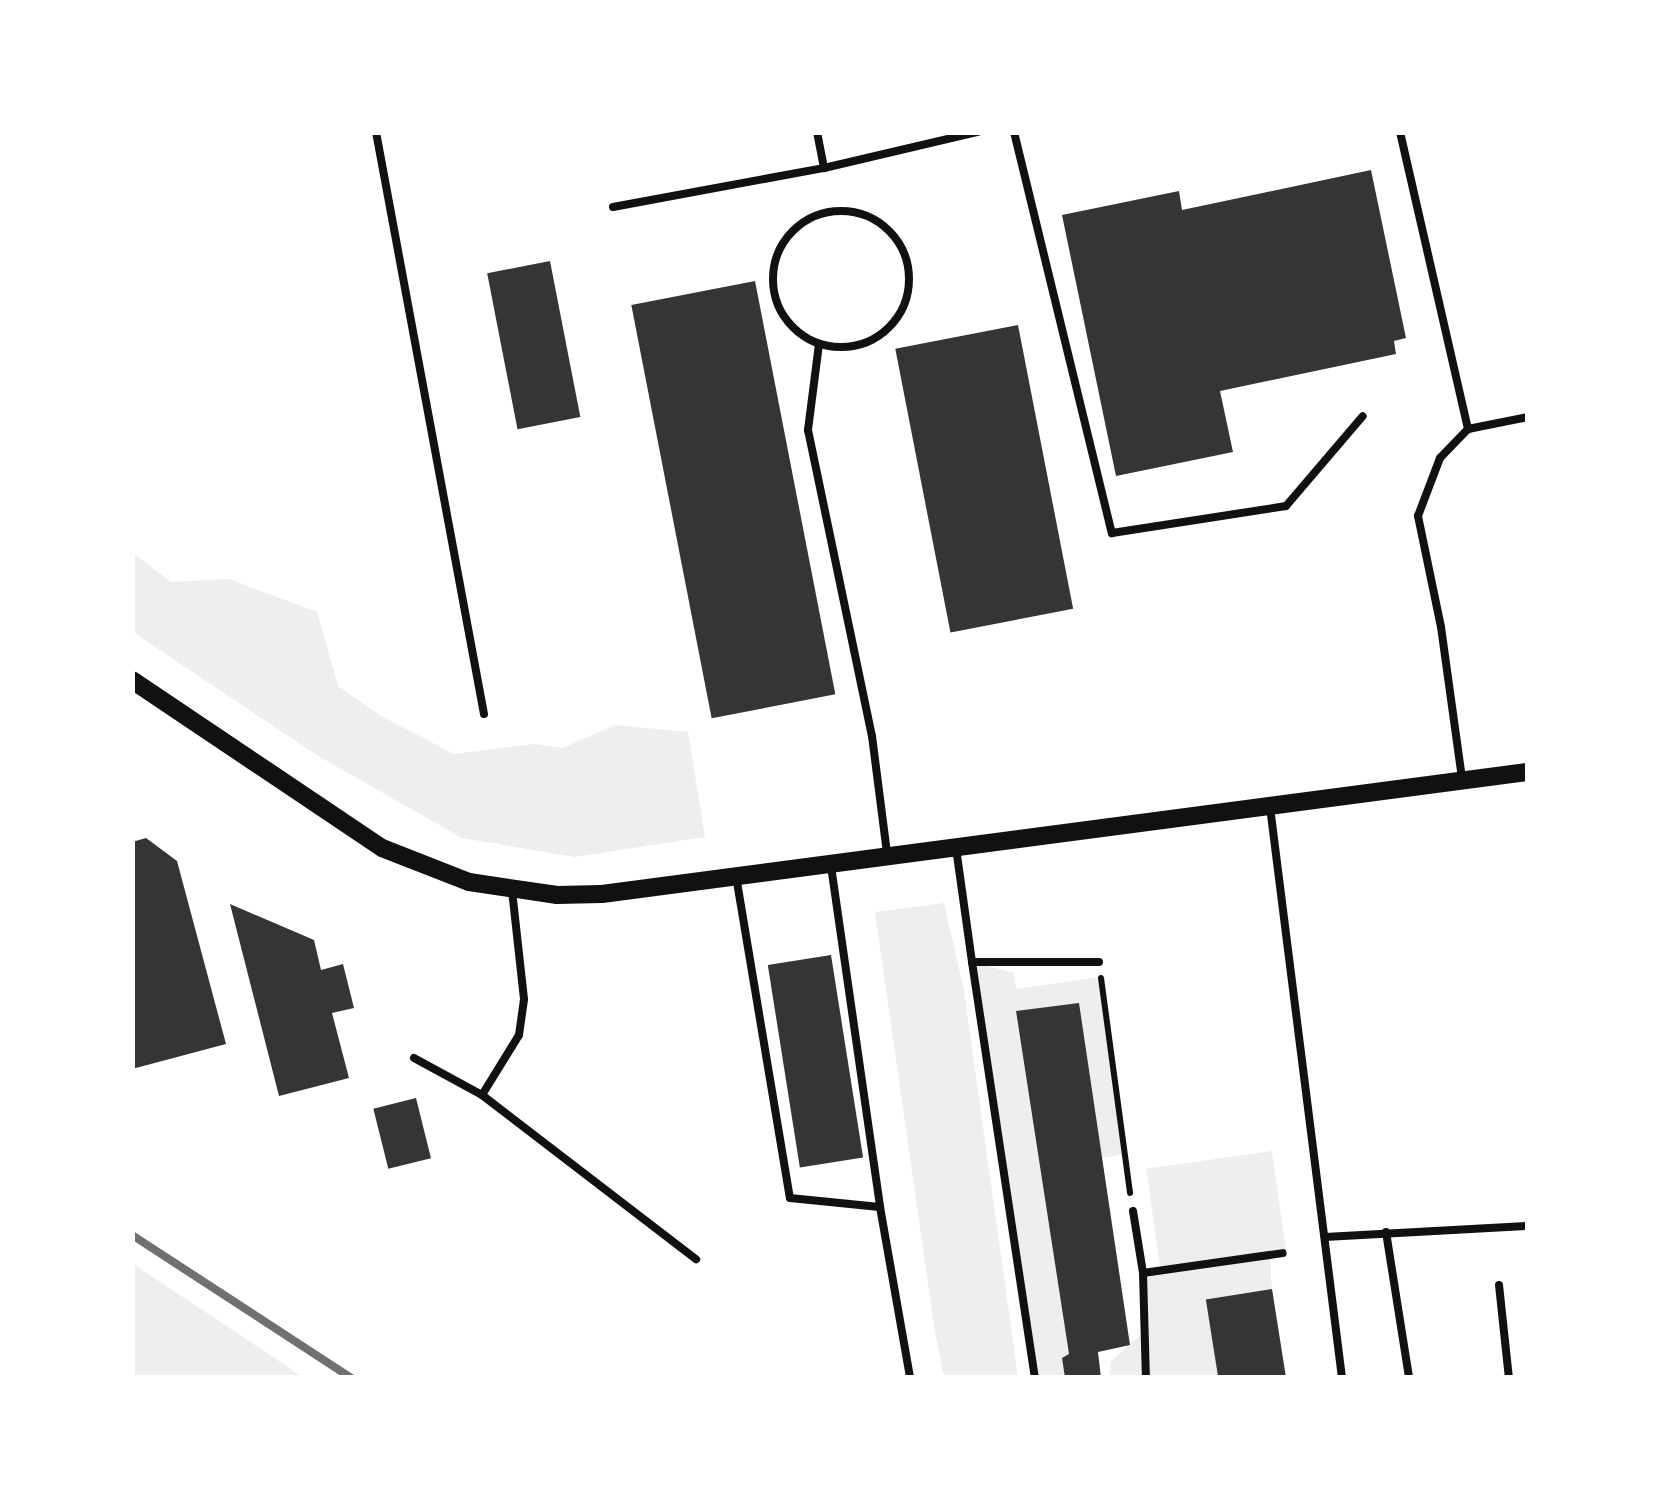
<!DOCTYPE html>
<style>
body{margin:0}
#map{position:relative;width:1660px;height:1510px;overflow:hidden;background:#fff;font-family:Jost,sans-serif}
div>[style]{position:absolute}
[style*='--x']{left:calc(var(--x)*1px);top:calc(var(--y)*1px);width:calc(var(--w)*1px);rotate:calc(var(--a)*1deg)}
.green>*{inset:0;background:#eee;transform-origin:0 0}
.building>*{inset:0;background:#353535;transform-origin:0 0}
.path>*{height:6px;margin:-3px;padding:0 3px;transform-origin:3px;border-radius:3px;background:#111}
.service>*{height:8px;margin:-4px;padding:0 4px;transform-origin:4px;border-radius:4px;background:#111}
.service>.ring{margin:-4px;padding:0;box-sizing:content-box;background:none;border:8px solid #111;border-radius:50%}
.tertiary>*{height:18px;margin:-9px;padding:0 9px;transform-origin:9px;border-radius:9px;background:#111}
.rail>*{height:8px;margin:-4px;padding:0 4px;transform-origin:4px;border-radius:4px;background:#707070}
span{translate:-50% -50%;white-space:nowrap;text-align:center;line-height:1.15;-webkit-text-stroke:8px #fff;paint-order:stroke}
.frame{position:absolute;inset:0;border:135px solid #fff;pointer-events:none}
</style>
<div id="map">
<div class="green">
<div style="clip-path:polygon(133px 553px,171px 582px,229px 579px,317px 612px,338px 686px,381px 716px,454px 754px,534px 744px,563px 748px,615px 725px,688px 732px,705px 837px,575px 857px,462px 838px,320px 757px,133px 632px)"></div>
<div style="clip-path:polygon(944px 903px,964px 991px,1018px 1377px,944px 1377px,935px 1332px,875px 912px)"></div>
<div style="clip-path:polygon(972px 962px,1014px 973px,1016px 989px,1101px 977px,1125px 1154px,1102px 1158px,1016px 1012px,1069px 1354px,1062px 1358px,1065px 1377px,1035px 1377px)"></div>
<div style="left:1272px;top:1151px;width:99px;height:127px;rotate:82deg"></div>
<div style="clip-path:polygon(1270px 1255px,1272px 1289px,1206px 1300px,1219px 1377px,1109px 1378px,1111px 1361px,1147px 1330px,1143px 1273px)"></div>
<div style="clip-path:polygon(133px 1264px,303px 1377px,133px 1377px)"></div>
</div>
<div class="building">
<div style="clip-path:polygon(1371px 170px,1406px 338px,1394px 341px,1396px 354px,1220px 391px,1233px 452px,1116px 476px,1062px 215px,1179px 191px,1182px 210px)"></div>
<div style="left:550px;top:261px;width:159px;height:64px;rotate:79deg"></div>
<div style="left:755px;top:281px;width:421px;height:126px;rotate:79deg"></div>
<div style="left:1018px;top:325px;width:289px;height:125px;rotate:79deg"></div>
<div style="clip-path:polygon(146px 838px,177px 861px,226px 1044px,132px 1069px,132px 842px)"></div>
<div style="clip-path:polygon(230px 904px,314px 940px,321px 970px,343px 964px,354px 1008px,332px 1013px,349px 1078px,279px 1096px)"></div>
<div style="left:831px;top:955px;width:205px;height:64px;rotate:81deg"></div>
<div style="clip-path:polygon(1079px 1003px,1130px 1345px,1098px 1352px,1101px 1378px,1065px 1378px,1062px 1358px,1069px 1354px,1016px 1011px)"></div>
<div style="left:416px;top:1098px;width:62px;height:44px;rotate:76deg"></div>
<div style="left:1272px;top:1289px;width:90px;height:67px;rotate:81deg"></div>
</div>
<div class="path">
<div style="--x:1101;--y:978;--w:217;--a:82.3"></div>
</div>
<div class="service">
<div style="--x:376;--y:132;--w:592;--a:79.49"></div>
<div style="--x:817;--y:132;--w:37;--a:79"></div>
<div style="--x:1014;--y:132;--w:413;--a:76.3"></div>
<div style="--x:1112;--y:533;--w:176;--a:-8.8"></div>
<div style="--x:1286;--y:506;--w:118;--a:-49.5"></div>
<div style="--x:1400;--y:132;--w:305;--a:77.1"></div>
<div style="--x:1468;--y:429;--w:40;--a:134"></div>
<div style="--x:1440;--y:458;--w:62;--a:110.8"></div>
<div style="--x:1418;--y:516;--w:113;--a:78.3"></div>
<div style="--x:1441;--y:627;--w:153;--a:82.1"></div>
<div style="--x:613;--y:207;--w:215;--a:-10.5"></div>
<div style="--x:824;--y:168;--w:158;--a:-13.2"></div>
<div class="ring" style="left:773px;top:211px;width:128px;height:128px"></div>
<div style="--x:819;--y:344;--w:87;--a:97.3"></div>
<div style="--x:808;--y:430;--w:313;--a:78.2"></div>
<div style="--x:872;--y:736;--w:118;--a:82.7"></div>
<div style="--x:1468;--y:429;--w:61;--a:-11.3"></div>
<div style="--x:1270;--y:807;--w:576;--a:82.81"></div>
<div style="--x:956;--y:848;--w:115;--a:82"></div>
<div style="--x:972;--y:962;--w:127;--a:0"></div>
<div style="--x:831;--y:866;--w:345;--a:81.8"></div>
<div style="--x:736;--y:876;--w:326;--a:80.5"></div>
<div style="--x:790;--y:1198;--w:90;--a:5.7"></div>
<div style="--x:880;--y:1207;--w:174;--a:80"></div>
<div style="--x:972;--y:962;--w:421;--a:81.4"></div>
<div style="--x:414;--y:1058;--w:77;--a:28.6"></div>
<div style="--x:482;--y:1095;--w:270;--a:37.5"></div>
<div style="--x:482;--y:1095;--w:70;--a:-58.3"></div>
<div style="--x:519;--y:1035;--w:36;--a:-82"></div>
<div style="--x:524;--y:999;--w:109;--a:-96.3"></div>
<div style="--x:1133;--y:1211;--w:63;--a:80.8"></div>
<div style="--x:1143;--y:1273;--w:141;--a:-8.1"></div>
<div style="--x:1386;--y:1232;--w:148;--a:81"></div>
<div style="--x:1325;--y:1237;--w:203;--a:-3.1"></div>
<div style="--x:1143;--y:1273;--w:105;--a:88.4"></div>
<div style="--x:1499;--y:1285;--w:94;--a:83.9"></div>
</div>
<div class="tertiary">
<div style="--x:132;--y:680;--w:301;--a:33.9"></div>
<div style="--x:382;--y:848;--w:93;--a:21.3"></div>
<div style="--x:469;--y:882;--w:89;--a:8.4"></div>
<div style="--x:557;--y:895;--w:45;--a:-1.3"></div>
<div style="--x:602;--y:894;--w:934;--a:-7.51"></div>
</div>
<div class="rail">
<div style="--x:132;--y:1235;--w:262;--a:33.1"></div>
</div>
<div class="frame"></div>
</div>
